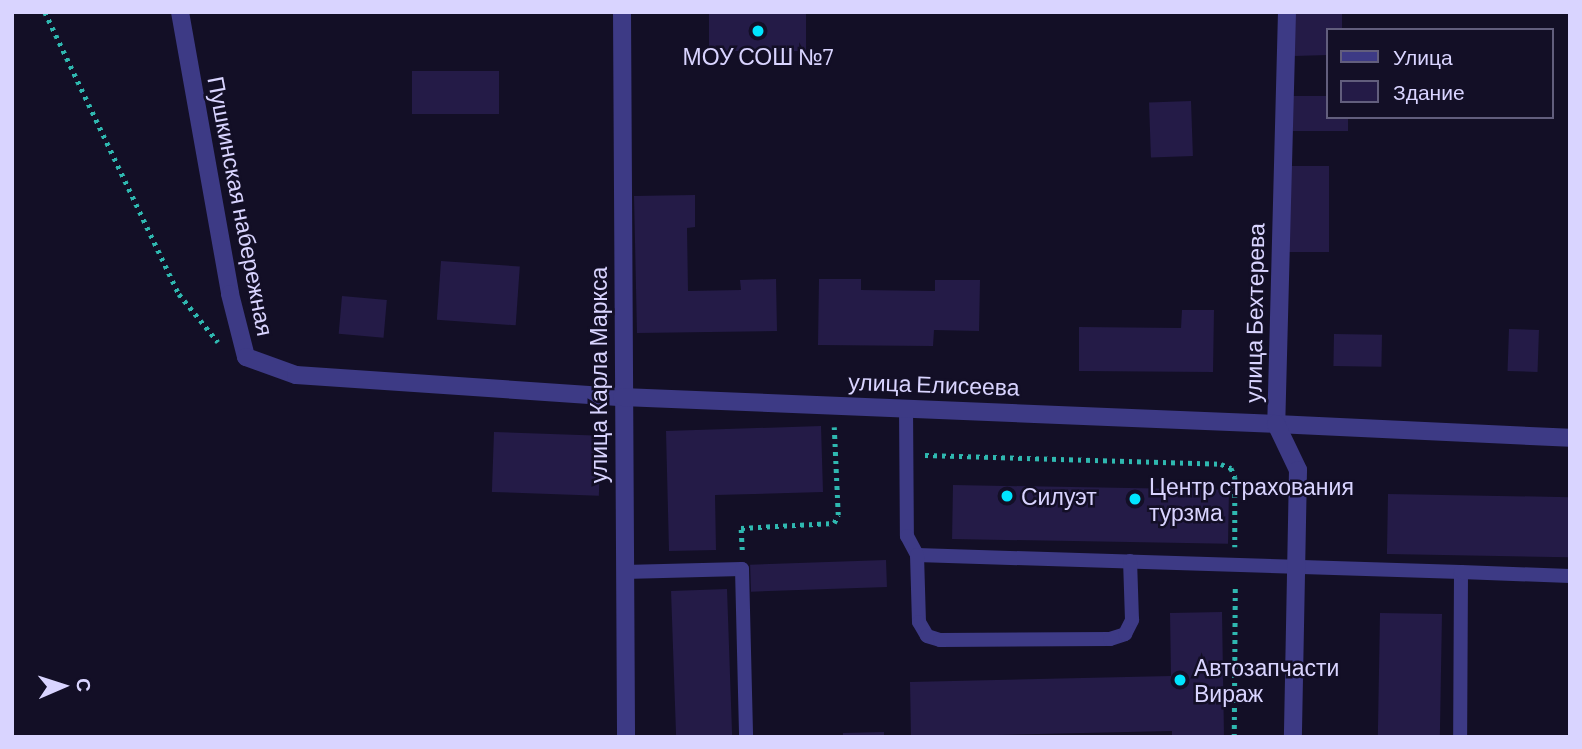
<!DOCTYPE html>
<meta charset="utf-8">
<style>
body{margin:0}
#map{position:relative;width:1582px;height:749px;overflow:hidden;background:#130f26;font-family:Barlow,sans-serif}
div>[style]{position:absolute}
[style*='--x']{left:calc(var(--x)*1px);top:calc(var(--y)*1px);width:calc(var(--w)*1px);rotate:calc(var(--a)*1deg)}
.building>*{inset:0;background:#241b47;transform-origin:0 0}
.path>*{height:4.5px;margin-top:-2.25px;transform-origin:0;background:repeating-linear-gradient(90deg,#2fb8b0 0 3.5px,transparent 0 8.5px)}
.service>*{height:14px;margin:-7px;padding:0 7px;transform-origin:7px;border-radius:7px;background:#3d3a85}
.minor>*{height:18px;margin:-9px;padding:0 9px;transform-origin:9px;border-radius:9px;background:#3d3a85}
.tertiary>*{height:18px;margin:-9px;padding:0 9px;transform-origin:9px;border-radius:9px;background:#3d3a85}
.dots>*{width:19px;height:19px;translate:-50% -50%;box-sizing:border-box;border:4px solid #130f26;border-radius:50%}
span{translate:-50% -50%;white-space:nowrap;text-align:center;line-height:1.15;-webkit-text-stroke:5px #130f26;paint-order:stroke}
.poi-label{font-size:23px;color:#d9d4ff}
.left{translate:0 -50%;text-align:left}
.street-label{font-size:23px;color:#d9d4ff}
.frame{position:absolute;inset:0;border:14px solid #d9d4ff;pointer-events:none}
.legend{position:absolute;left:1326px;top:28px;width:228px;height:91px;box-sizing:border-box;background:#130f26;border:2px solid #625e7d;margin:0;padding:9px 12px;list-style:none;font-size:21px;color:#d9d4ff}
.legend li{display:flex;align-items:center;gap:14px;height:35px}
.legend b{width:35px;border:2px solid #625e7d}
.north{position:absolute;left:28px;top:651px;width:70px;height:70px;-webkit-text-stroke:5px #130f26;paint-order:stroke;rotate:87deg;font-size:19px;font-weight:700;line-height:28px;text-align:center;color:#d9d4ff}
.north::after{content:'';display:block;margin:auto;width:24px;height:32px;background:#d9d4ff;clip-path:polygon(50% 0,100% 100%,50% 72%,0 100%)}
</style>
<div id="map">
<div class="building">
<div style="left:709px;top:12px;width:97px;height:39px"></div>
<div style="clip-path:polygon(1294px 13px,1342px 13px,1342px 30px,1328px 30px,1328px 55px,1294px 56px)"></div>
<div style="left:412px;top:71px;width:87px;height:43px"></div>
<div style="clip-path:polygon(1293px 96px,1328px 96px,1328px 117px,1348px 117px,1348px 131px,1293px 131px)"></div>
<div style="left:1191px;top:101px;width:55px;height:42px;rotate:88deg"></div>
<div style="left:1285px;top:166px;width:44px;height:86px"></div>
<div style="clip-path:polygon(695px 195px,695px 227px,687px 228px,688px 291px,741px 290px,740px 280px,776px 279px,777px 331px,637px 333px,634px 196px)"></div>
<div style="left:441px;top:261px;width:79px;height:59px;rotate:4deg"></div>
<div style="clip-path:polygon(819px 279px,861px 279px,861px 290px,935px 291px,935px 280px,980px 280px,979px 331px,934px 330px,933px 346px,818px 345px)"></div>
<div style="left:342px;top:296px;width:45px;height:38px;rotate:5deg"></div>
<div style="clip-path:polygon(1182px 310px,1214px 310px,1213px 372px,1079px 371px,1079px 327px,1181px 328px)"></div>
<div style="left:1509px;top:329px;width:30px;height:42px;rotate:2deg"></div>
<div style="left:1334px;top:334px;width:48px;height:32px;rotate:1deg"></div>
<div style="clip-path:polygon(821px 426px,823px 492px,715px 495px,716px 550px,669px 551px,666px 431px)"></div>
<div style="left:494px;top:432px;width:107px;height:60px;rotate:2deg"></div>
<div style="left:953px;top:485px;width:276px;height:54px;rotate:1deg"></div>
<div style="left:1388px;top:494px;width:182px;height:60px;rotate:1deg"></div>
<div style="left:886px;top:560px;width:27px;height:136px;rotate:88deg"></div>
<div style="left:727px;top:589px;width:146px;height:56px;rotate:88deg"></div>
<div style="clip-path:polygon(1222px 612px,1224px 737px,1172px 737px,1172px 731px,911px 737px,910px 682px,1171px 676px,1170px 613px)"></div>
<div style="left:1380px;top:613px;width:62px;height:124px;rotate:1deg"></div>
<div style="clip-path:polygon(884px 732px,884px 737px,843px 737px,843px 733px)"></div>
</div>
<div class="path">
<div style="--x:45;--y:12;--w:312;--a:64.6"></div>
<div style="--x:179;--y:294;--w:62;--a:50.9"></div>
<div style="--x:925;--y:455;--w:296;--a:1.7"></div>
<div style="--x:1221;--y:464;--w:11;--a:22"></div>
<div style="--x:1231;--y:468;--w:10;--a:66"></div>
<div style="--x:1235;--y:477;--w:70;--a:90"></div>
<div style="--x:742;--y:550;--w:22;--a:-93"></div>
<div style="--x:741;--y:528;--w:93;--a:-3.1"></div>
<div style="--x:834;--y:523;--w:9;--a:-63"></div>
<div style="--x:838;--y:515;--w:88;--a:-92.6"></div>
<div style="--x:1234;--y:737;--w:153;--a:-89.6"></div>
</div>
<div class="service">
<div style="--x:906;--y:407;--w:129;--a:89.6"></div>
<div style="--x:907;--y:536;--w:21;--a:62"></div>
<div style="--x:917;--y:555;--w:544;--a:1.79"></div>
<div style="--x:1461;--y:572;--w:165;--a:90.3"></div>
<div style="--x:917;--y:555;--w:67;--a:88.3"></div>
<div style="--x:919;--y:622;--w:16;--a:60"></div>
<div style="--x:927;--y:636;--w:14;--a:17"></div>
<div style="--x:940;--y:640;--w:170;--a:-0.3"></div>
<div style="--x:1110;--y:639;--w:16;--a:-18"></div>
<div style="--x:1125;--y:634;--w:16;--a:-63"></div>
<div style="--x:1132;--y:620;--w:59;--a:-91.9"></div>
<div style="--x:624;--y:572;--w:118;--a:-1.5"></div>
<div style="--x:742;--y:569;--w:168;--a:88.6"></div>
<div style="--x:1461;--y:572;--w:109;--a:2.1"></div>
</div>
<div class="minor">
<div style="--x:180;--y:12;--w:286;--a:79.9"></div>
<div style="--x:230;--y:294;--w:65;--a:75.7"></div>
<div style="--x:246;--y:357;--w:53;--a:19.8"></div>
<div style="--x:296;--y:375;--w:327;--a:3.9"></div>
<div style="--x:622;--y:12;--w:725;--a:89.68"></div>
<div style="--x:1287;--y:12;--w:412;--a:91.5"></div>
<div style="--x:1276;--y:424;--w:294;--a:2.7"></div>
</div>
<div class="tertiary">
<div style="--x:622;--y:397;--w:655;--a:2.36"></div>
<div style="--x:1276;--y:424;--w:51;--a:64.4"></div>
<div style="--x:1298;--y:470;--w:267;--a:91.1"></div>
</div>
<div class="dots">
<div style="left:758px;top:31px;background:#00e5ff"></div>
<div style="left:1007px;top:496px;background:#00e5ff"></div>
<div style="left:1135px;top:499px;background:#00e5ff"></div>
<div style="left:1180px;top:680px;background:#00e5ff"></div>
</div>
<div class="poi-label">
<span style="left:758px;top:56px">МОУ СОШ №7</span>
<span class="left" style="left:1149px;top:499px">Центр страхования<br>турзма</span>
<span class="left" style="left:1021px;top:496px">Силуэт</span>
<span class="left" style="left:1194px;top:680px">Автозапчасти<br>Вираж</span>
</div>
<div class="street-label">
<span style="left:241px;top:206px;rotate:79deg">Пушкинская набережная</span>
<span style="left:1254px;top:313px;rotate:-89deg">улица Бехтерева</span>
<span style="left:598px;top:375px;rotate:-90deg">улица Карла Маркса</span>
<span style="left:934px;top:384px;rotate:2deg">улица Елисеева</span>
</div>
<div class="frame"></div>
<ul class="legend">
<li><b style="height:9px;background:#3d3a85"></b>Улица</li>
<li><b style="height:19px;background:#241b47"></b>Здание</li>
</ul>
<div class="north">С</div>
</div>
